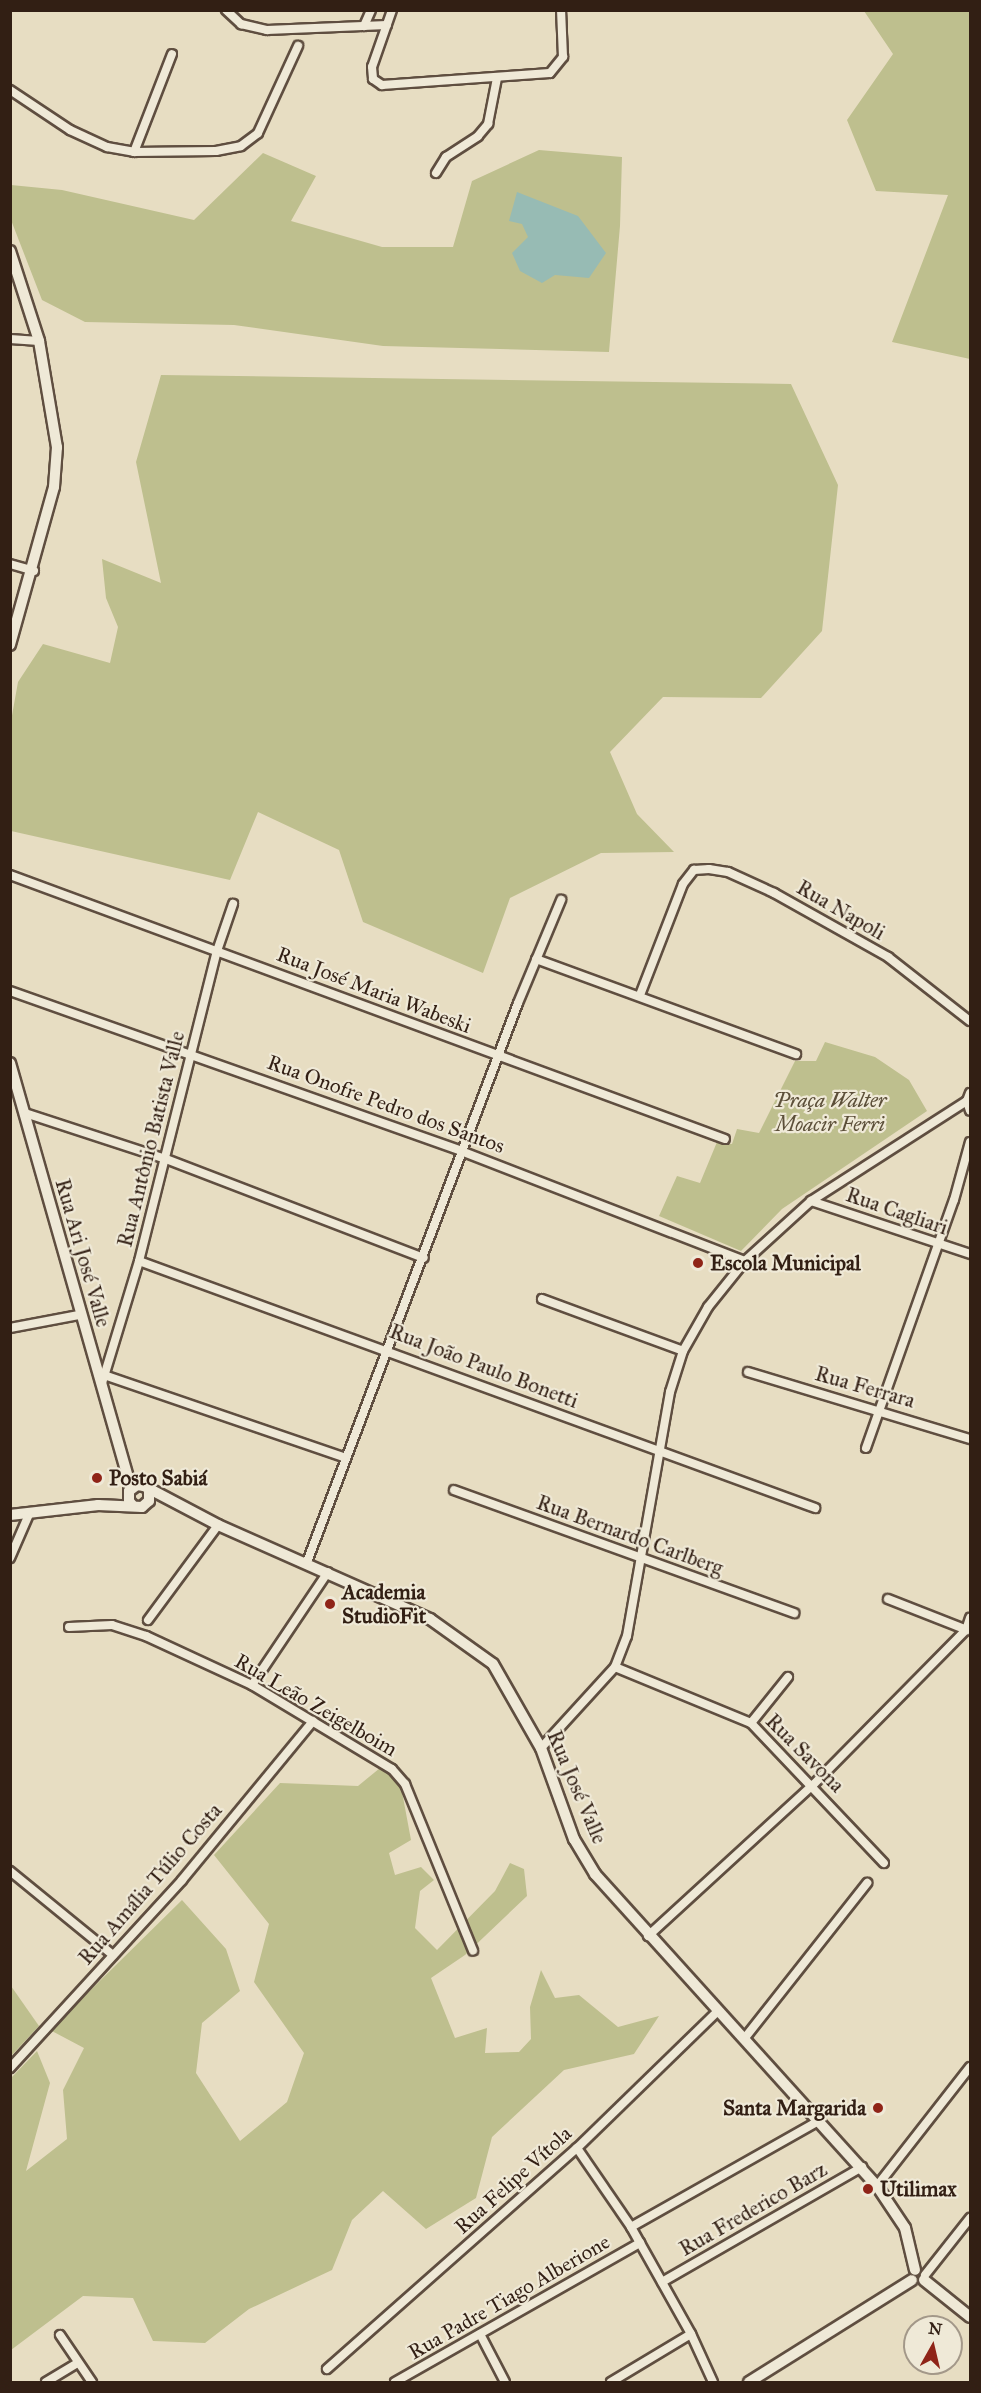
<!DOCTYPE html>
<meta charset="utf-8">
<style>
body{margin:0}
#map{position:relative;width:981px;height:2393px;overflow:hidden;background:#e7ddc2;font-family:"IM FELL Great Primer",serif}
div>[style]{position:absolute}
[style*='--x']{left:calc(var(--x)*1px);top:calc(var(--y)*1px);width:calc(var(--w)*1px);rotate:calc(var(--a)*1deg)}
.green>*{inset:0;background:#bebf8e}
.water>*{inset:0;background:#97bbb4}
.roads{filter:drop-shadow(2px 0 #5f4e40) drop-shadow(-2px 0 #5f4e40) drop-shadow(0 2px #5f4e40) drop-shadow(0 -2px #5f4e40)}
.street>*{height:8px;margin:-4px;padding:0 4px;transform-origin:4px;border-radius:4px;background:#efe9d7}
.secondary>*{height:10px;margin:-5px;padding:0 5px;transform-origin:5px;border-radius:5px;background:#efe9d7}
.dots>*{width:16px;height:16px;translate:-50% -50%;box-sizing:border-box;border:3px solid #efe9d7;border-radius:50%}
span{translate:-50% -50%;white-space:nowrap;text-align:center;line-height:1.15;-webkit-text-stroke:4.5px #efe9d7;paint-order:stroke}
.street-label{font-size:21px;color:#321f14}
.park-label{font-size:21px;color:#5c4f39;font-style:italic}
.poi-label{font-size:21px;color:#321f14;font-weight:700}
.left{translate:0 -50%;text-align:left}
.right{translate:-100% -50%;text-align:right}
.frame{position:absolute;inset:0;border:12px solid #321f14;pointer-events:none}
.north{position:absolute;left:903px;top:2315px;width:60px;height:60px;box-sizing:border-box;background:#efe9d7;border:2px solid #a39889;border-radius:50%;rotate:8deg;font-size:16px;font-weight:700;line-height:24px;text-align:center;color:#321f14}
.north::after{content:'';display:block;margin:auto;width:21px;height:27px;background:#8f2418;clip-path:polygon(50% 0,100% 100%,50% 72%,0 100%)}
</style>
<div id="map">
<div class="green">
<div style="clip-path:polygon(864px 11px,970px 11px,970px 359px,892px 342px,948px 195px,876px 191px,847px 120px,893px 54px)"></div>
<div style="clip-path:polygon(539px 150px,622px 157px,620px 226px,609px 352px,383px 346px,234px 325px,85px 322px,42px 300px,11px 220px,11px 185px,62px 190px,194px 220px,263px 153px,316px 176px,291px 221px,382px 247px,453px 247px,472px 181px)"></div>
<div style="clip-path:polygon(161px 375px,791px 384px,838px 485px,822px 631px,761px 698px,663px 697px,610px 752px,637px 814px,674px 852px,601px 853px,510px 898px,483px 973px,363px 922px,339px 850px,258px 812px,230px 880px,11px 831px,11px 721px,18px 682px,43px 644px,110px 663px,118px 627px,106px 598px,102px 559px,161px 583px,136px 462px)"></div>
<div style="clip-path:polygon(825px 1042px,875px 1057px,909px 1080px,927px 1111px,782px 1209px,741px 1251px,659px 1216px,677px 1176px,700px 1183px,717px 1142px,732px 1144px,737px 1129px,759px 1133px,795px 1061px,816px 1061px)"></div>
<div style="clip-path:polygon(380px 1768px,400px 1781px,411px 1840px,389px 1853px,395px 1875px,421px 1867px,434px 1880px,420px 1891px,415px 1928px,437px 1950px,495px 1891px,510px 1863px,524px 1869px,527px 1896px,465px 1955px,431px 1978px,455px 2038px,487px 2028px,485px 2053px,519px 2052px,531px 2039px,530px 2007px,541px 1970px,555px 1998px,579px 1995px,618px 2027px,659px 2016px,634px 2054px,564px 2070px,492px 2137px,476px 2198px,426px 2229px,383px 2191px,352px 2220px,332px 2270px,249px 2309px,205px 2343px,153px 2341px,133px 2298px,83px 2296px,11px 2350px,11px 2078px,37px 2051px,50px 2083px,26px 2171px,67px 2139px,63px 2090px,84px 2048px,50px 2030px,182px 1900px,226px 1949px,240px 1991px,202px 2023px,196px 2073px,240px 2141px,287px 2102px,304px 2053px,254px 1982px,269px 1924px,214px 1855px,280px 1783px,358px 1786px)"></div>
<div style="clip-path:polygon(11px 1986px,39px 2026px,11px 2056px,10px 2056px)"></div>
</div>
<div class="water">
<div style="clip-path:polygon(517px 192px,578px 216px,606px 253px,589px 278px,555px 275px,542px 283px,520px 271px,512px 253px,528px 237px,522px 224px,509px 221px)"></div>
</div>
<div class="roads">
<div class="street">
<div style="--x:226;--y:10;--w:21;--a:43"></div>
<div style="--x:241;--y:24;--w:27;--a:13"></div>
<div style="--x:267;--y:30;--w:120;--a:-2.4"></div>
<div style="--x:392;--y:10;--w:60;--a:109.3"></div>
<div style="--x:372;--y:67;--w:12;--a:85"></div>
<div style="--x:373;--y:79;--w:11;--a:34"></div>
<div style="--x:382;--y:85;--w:168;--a:-4.1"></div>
<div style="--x:550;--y:73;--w:21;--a:-51"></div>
<div style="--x:563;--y:57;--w:47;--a:-92.4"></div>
<div style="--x:364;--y:26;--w:17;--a:-66"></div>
<div style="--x:10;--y:90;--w:72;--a:33.7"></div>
<div style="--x:70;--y:130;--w:41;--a:24.7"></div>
<div style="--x:107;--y:147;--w:27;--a:10"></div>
<div style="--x:134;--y:152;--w:82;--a:-0.7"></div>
<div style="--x:216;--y:151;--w:25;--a:-11"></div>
<div style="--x:241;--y:146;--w:21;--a:-37"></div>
<div style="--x:258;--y:133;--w:96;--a:-65.3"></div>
<div style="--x:134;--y:152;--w:105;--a:-68.8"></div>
<div style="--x:436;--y:173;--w:19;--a:-58"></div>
<div style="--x:446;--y:157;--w:38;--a:-33"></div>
<div style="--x:478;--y:136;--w:16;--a:-50"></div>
<div style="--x:488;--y:124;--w:47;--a:-78.9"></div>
<div style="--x:10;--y:339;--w:29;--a:4"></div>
<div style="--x:10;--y:564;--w:25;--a:16"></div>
<div style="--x:10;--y:875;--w:762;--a:20.27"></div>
<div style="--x:536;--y:959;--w:277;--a:20.1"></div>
<div style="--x:10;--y:991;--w:479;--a:19.5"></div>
<div style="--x:461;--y:1151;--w:305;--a:21.2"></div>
<div style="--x:640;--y:995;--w:119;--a:-68.8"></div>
<div style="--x:683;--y:884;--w:18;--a:-52"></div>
<div style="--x:694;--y:870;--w:15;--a:-4"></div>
<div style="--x:709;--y:869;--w:19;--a:9"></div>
<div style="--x:728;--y:872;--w:51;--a:24.5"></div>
<div style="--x:774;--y:893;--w:131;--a:29.3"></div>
<div style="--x:888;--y:957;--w:104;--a:38"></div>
<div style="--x:970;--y:1093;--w:9;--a:111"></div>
<div style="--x:967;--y:1101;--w:10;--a:73"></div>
<div style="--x:25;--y:1113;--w:148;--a:18.1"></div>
<div style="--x:166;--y:1159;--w:276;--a:21"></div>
<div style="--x:811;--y:1201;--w:168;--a:18.4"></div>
<div style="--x:139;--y:1261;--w:720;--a:20.07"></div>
<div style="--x:542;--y:1299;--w:150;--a:20.2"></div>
<div style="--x:10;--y:1328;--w:70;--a:-10.7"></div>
<div style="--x:748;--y:1372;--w:232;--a:16.8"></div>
<div style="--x:104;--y:1375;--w:256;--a:18.9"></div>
<div style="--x:102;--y:1383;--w:127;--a:-73.1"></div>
<div style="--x:139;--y:1261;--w:320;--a:-75.9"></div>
<div style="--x:217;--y:951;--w:50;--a:-71.2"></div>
<div style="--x:866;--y:1448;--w:263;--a:-70.5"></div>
<div style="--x:954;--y:1200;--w:60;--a:-74.6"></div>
<div style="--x:454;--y:1490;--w:362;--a:19.9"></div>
<div style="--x:10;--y:1558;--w:50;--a:-66.5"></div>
<div style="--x:307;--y:1562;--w:597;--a:-69.32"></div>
<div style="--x:518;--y:1003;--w:112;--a:-67.3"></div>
<div style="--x:888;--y:1599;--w:85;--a:21.4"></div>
<div style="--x:148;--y:1620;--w:118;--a:-53.6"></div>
<div style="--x:69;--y:1627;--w:43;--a:-2.7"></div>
<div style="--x:112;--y:1625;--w:36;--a:18"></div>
<div style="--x:146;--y:1636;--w:117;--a:24.8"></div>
<div style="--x:252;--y:1685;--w:163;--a:31"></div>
<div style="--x:392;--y:1769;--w:20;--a:49"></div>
<div style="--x:405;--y:1784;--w:180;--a:67.8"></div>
<div style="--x:615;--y:1667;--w:147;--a:22.4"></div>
<div style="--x:751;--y:1723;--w:193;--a:46.5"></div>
<div style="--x:252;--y:1685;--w:136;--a:-56.1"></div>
<div style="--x:751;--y:1723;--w:59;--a:-51.2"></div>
<div style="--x:541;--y:1748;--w:110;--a:-47.6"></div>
<div style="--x:615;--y:1667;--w:33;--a:-69"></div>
<div style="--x:627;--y:1636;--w:248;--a:-80"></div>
<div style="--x:670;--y:1392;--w:43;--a:-72.4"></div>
<div style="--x:683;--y:1351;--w:51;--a:-60.4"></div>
<div style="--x:708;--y:1307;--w:59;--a:-51.2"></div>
<div style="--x:745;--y:1261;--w:89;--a:-42.3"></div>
<div style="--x:811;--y:1201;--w:185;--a:-32.7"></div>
<div style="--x:10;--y:1871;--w:133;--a:39.2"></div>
<div style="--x:648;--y:1936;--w:224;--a:-42.5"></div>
<div style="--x:813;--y:1785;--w:218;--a:-45.4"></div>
<div style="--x:966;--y:1630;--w:13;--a:-72"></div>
<div style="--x:744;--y:2039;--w:199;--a:-51.7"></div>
<div style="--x:10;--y:2068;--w:255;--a:-47.5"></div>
<div style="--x:182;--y:1880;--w:206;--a:-50.5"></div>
<div style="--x:577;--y:2148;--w:96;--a:55.6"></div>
<div style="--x:631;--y:2227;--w:123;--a:60.7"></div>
<div style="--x:691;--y:2334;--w:53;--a:65.4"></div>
<div style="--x:877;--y:2186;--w:151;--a:-52"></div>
<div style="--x:631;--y:2227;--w:217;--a:-29.5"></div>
<div style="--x:925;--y:2275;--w:73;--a:-51.7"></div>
<div style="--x:662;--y:2282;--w:231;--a:-29.9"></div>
<div style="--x:480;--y:2334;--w:54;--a:62.5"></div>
<div style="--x:60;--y:2335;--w:57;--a:55.8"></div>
<div style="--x:327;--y:2369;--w:334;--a:-41.5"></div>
<div style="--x:577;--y:2148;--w:197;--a:-44.2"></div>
<div style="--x:46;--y:2382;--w:37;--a:-31"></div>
<div style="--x:395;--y:2382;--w:282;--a:-29.6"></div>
<div style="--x:611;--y:2382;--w:93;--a:-31"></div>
</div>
<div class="secondary">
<div style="--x:10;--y:251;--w:95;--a:72.1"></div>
<div style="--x:39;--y:341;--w:108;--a:80.4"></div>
<div style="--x:57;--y:447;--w:40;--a:94.3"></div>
<div style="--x:54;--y:487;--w:164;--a:105.6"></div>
<div style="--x:10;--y:1063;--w:442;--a:74.1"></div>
<div style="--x:133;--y:1506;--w:6;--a:-129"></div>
<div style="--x:129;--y:1501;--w:10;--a:-90"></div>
<div style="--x:129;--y:1491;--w:10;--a:-37"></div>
<div style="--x:137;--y:1485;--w:7;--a:8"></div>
<div style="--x:144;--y:1486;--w:84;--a:27.8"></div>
<div style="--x:218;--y:1525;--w:232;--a:23.9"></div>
<div style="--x:430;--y:1619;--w:77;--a:35.5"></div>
<div style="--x:493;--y:1664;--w:97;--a:60.3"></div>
<div style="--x:541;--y:1748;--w:97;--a:70.1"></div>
<div style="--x:574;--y:1839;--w:41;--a:59"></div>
<div style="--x:595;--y:1874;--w:421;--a:47.9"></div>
<div style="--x:877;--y:2186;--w:50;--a:56.3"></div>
<div style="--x:905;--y:2228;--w:43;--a:76.6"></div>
<div style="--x:10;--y:1515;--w:89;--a:-6.5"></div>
<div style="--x:98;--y:1505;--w:44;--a:2.6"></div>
<div style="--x:142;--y:1507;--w:9;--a:-41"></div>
<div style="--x:149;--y:1501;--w:10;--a:-90"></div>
<div style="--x:924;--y:2280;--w:59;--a:38.8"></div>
<div style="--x:749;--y:2382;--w:192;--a:-32"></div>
</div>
</div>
<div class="dots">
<div style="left:698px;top:1263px;background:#8f2418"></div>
<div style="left:97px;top:1478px;background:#8f2418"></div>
<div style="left:330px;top:1604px;background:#8f2418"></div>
<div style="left:878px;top:2108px;background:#8f2418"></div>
<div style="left:868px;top:2189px;background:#8f2418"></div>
</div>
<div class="street-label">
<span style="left:841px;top:910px;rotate:30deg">Rua Napoli</span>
<span style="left:374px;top:990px;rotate:21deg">Rua José Maria Wabeski</span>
<span style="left:386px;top:1104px;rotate:20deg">Rua Onofre Pedro dos Santos</span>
<span style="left:151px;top:1139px;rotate:-76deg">Rua Antônio Batista Valle</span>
<span style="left:897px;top:1211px;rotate:19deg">Rua Cagliari</span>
<span style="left:83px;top:1253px;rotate:74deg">Rua Ari José Valle</span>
<span style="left:484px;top:1366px;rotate:21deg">Rua João Paulo Bonetti</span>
<span style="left:865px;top:1387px;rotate:16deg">Rua Ferrara</span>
<span style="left:630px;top:1535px;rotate:20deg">Rua Bernardo Carlberg</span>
<span style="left:316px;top:1705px;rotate:30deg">Rua Leão Zeigelboim</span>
<span style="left:805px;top:1753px;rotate:45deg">Rua Savona</span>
<span style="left:577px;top:1787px;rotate:67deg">Rua José Valle</span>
<span style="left:150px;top:1884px;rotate:-49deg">Rua Amália Túlio Costa</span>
<span style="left:513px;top:2180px;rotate:-42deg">Rua Felipe Vítola</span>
<span style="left:753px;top:2209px;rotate:-30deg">Rua Frederico Barz</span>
<span style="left:509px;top:2297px;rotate:-30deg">Rua Padre Tiago Alberione</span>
</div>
<div class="park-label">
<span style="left:830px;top:1112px">Praça Walter<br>Moacir Ferri</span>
</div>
<div class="poi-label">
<span class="left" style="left:710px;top:1263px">Escola Municipal</span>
<span class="left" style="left:109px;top:1478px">Posto Sabiá</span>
<span class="left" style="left:342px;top:1604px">Academia<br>StudioFit</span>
<span class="right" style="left:866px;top:2108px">Santa Margarida</span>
<span class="left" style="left:880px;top:2189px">Utilimax</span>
</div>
<div class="frame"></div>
<div class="north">N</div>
</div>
